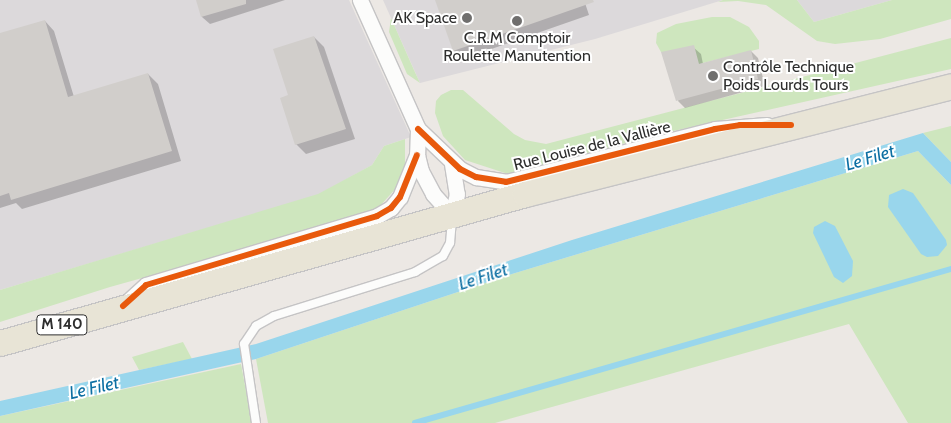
<!DOCTYPE html>
<meta charset="utf-8">
<style>
body{margin:0}
#map{position:relative;width:951px;height:423px;overflow:hidden;background:#ece8e4;font-family:Cabin,sans-serif}
div>[style]{position:absolute}
[style*='--x']{left:calc(var(--x)*1px);top:calc(var(--y)*1px);width:calc(var(--w)*1px);rotate:calc(var(--a)*1deg)}
.industrial>*{inset:0;background:#dcd9db}
.green>*{inset:0;background:#cee6be}
.water>*{inset:0;background:#99d6ec}
.shadow>*{inset:0;background:#0003}
.stream>*{height:5.5px;margin:-2.75px;padding:0 2.75px;transform-origin:2.75px;border-radius:2.75px;background:#99d6ec}
.building>*{inset:0;background:#d1cecb}
.roads{filter:drop-shadow(1px 0 #c5c4c5) drop-shadow(-1px 0 #c5c4c5) drop-shadow(0 1px #c5c4c5) drop-shadow(0 -1px #c5c4c5)}
.service>*{height:8px;margin:-4px;padding:0 4px;transform-origin:4px;border-radius:4px;background:#fcfcfb}
.minor>*{height:15px;margin:-7.5px;padding:0 7.5px;transform-origin:7.5px;border-radius:7.5px;background:#fcfcfb}
.primary>*{height:25px;margin:-12.5px;padding:0 12.5px;transform-origin:12.5px;border-radius:12.5px;background:#e8e4d6}
.cycleway>*{height:6px;margin:-3px;padding:0 3px;transform-origin:3px;border-radius:3px;background:#e8590c}
.dots>*{width:14px;height:14px;translate:-50% -50%;box-sizing:border-box;border:2px solid #fff;border-radius:50%}
span{translate:-50% -50%;white-space:nowrap;text-align:center;line-height:1.15;-webkit-text-stroke:4px #fff;paint-order:stroke}
.shield-label span{padding:1px 4px;background:#fff;border:1px solid;border-radius:4px;-webkit-text-stroke-width:0}
.shield-label{font-size:15px;color:#2e2e2e;font-weight:700}
.poi-label{font-size:16px;color:#2e2e2e}
.right{translate:-100% -50%;text-align:right}
.left{translate:0 -50%;text-align:left}
.street-label{font-size:16px;color:#2e2e2e}
.water-label{font-size:18px;color:#0d6fa3;font-style:italic}
</style>
<div id="map">
<div class="industrial">
<div style="clip-path:polygon(0 0,349px 0,411px 137px,384px 146px,372px 165px,318px 195px,0 290px)"></div>
<div style="clip-path:polygon(383px 0,723px 0,595px 39px,420px 83px)"></div>
<div style="clip-path:polygon(797px 0,892px 0,814px 22px)"></div>
</div>
<div class="green">
<div style="clip-path:polygon(723px 0,797px 0,814px 22px,892px 0,951px 0,951px 19px,880px 39px,835px 44px,817px 41px,766px 5px,738px 1px,718px 2px)"></div>
<div style="clip-path:polygon(712px 17px,730px 17px,749px 27px,759px 41px,759px 49px,699px 64px,661px 52px,656px 43px,657px 33px,676px 24px)"></div>
<div style="clip-path:polygon(391px 18px,414px 70px,420px 83px,407px 74px,389px 32px)"></div>
<div style="clip-path:polygon(951px 38px,951px 69px,660px 134px,508px 174px,465px 160px,443px 136px,435px 113px,436px 101px,441px 95px,451px 90px,463px 90px,514px 134px,525px 140px,546px 144px)"></div>
<div style="clip-path:polygon(951px 126px,951px 162px,923px 133px)"></div>
<div style="clip-path:polygon(405px 139px,405px 171px,399px 185px,379px 207px,364px 216px,110px 287px,0 322px,0 290px,318px 194px,372px 165px,384px 146px)"></div>
<div style="clip-path:polygon(918px 151px,951px 185px,951px 423px,908px 423px,849px 324px,495px 423px,268px 423px,256px 359px,512px 274px)"></div>
<div style="clip-path:polygon(183px 342px,192px 359px,139px 370px,132px 357px)"></div>
<div style="clip-path:polygon(241px 364px,252px 423px,0 423px,0 416px)"></div>
</div>
<div class="water">
<div style="clip-path:polygon(923px 133px,951px 162px,951px 185px,918px 151px,512px 274px,256px 359px,0 416px,0 401px,256px 344px,572px 240px)"></div>
<div style="clip-path:polygon(903px 189px,913px 193px,946px 240px,947px 245px,938px 256px,927px 257px,921px 254px,888px 207px,889px 195px)"></div>
<div style="clip-path:polygon(825px 221px,835px 226px,853px 261px,852px 276px,843px 283px,834px 277px,813px 233px,814px 227px)"></div>
</div>
<div class="shadow">
<div style="clip-path:polygon(197px 0,285px 0,210px 24px,202px 17px)"></div>
<div style="clip-path:polygon(437px 0,584px 0,589px 15px,463px 59px,454px 51px)"></div>
<div style="clip-path:polygon(45px 21px,54px 31px,74px 97px,148px 74px,158px 84px,181px 161px,22px 209px,16px 203px,0 208px,0 35px)"></div>
<div style="clip-path:polygon(314px 37px,324px 47px,355px 139px,306px 154px,296px 144px,290px 96px)"></div>
<div style="clip-path:polygon(693px 47px,701px 54px,703px 64px,751px 51px,758px 58px,765px 86px,685px 108px,678px 101px)"></div>
</div>
<div class="stream">
<div style="--x:415;--y:423;--w:558;--a:-16.03"></div>
</div>
<div class="building">
<div style="clip-path:polygon(196px 0,246px 0,246px 4px,201px 17px)"></div>
<div style="clip-path:polygon(435px 0,593px 0,594px 2px,453px 51px)"></div>
<div style="clip-path:polygon(45px 20px,68px 97px,148px 73px,172px 151px,11px 200px,9px 193px,0 196px,0 33px)"></div>
<div style="clip-path:polygon(314px 36px,346px 129px,295px 145px,280px 98px,288px 95px,273px 49px)"></div>
<div style="clip-path:polygon(694px 45px,699px 64px,751px 50px,758px 79px,676px 101px,661px 52px)"></div>
</div>
<div class="roads">
<div class="service">
<div style="--x:256;--y:423;--w:80;--a:-98.6"></div>
<div style="--x:244;--y:344;--w:22;--a:-56"></div>
<div style="--x:256;--y:326;--w:21;--a:-29"></div>
<div style="--x:274;--y:316;--w:148;--a:-17.3"></div>
<div style="--x:415;--y:272;--w:32;--a:-30"></div>
<div style="--x:443;--y:256;--w:15;--a:-62"></div>
<div style="--x:450;--y:243;--w:24;--a:-85"></div>
</div>
<div class="minor">
<div style="--x:360;--y:0;--w:141;--a:65.8"></div>
<div style="--x:418;--y:129;--w:26;--a:92"></div>
<div style="--x:417;--y:155;--w:16;--a:76"></div>
<div style="--x:421;--y:171;--w:26;--a:62"></div>
<div style="--x:433;--y:194;--w:28;--a:48"></div>
<div style="--x:418;--y:129;--w:58;--a:43.6"></div>
<div style="--x:460;--y:169;--w:18;--a:27"></div>
<div style="--x:476;--y:177;--w:30;--a:9"></div>
<div style="--x:506;--y:182;--w:216;--a:-14.2"></div>
<div style="--x:715;--y:129;--w:52;--a:-4.4"></div>
<div style="--x:452;--y:164;--w:30;--a:81"></div>
<div style="--x:457;--y:194;--w:22;--a:103"></div>
<div style="--x:126;--y:303;--w:27;--a:-42"></div>
<div style="--x:146;--y:285;--w:241;--a:-16.6"></div>
<div style="--x:377;--y:216;--w:16;--a:-30"></div>
<div style="--x:391;--y:208;--w:14;--a:-51"></div>
<div style="--x:400;--y:197;--w:45;--a:-68"></div>
</div>
<div class="primary">
<div style="--x:0;--y:343;--w:546;--a:-15.84"></div>
<div style="--x:525;--y:194;--w:439;--a:-14.2"></div>
</div>
</div>
<div class="cycleway">
<div style="--x:418;--y:129;--w:58;--a:43.6"></div>
<div style="--x:460;--y:169;--w:18;--a:27"></div>
<div style="--x:476;--y:177;--w:30;--a:9"></div>
<div style="--x:506;--y:182;--w:216;--a:-14.2"></div>
<div style="--x:715;--y:129;--w:25;--a:-9"></div>
<div style="--x:740;--y:125;--w:51;--a:0"></div>
<div style="--x:123;--y:306;--w:31;--a:-42"></div>
<div style="--x:146;--y:285;--w:241;--a:-16.6"></div>
<div style="--x:377;--y:216;--w:16;--a:-30"></div>
<div style="--x:391;--y:208;--w:14;--a:-51"></div>
<div style="--x:400;--y:197;--w:45;--a:-68"></div>
</div>
<div class="dots">
<div style="left:467px;top:18px;background:#706f6e"></div>
<div style="left:517px;top:21px;background:#706f6e"></div>
<div style="left:713px;top:76px;background:#706f6e"></div>
</div>
<div class="shield-label">
<span style="left:62px;top:325px">M 140</span>
</div>
<div class="poi-label">
<span class="right" style="left:457px;top:18px">AK Space</span>
<span style="left:517px;top:47px">C.R.M Comptoir<br>Roulette Manutention</span>
<span class="left" style="left:723px;top:76px">Contrôle Technique<br>Poids Lourds Tours</span>
</div>
<div class="street-label">
<span style="left:592px;top:146px;rotate:-14deg">Rue Louise de la Vallière</span>
</div>
<div class="water-label">
<span style="left:870px;top:158px;rotate:-17deg">Le Filet</span>
<span style="left:483px;top:277px;rotate:-18deg">Le Filet</span>
<span style="left:94px;top:388px;rotate:-13deg">Le Filet</span>
</div>
</div>
